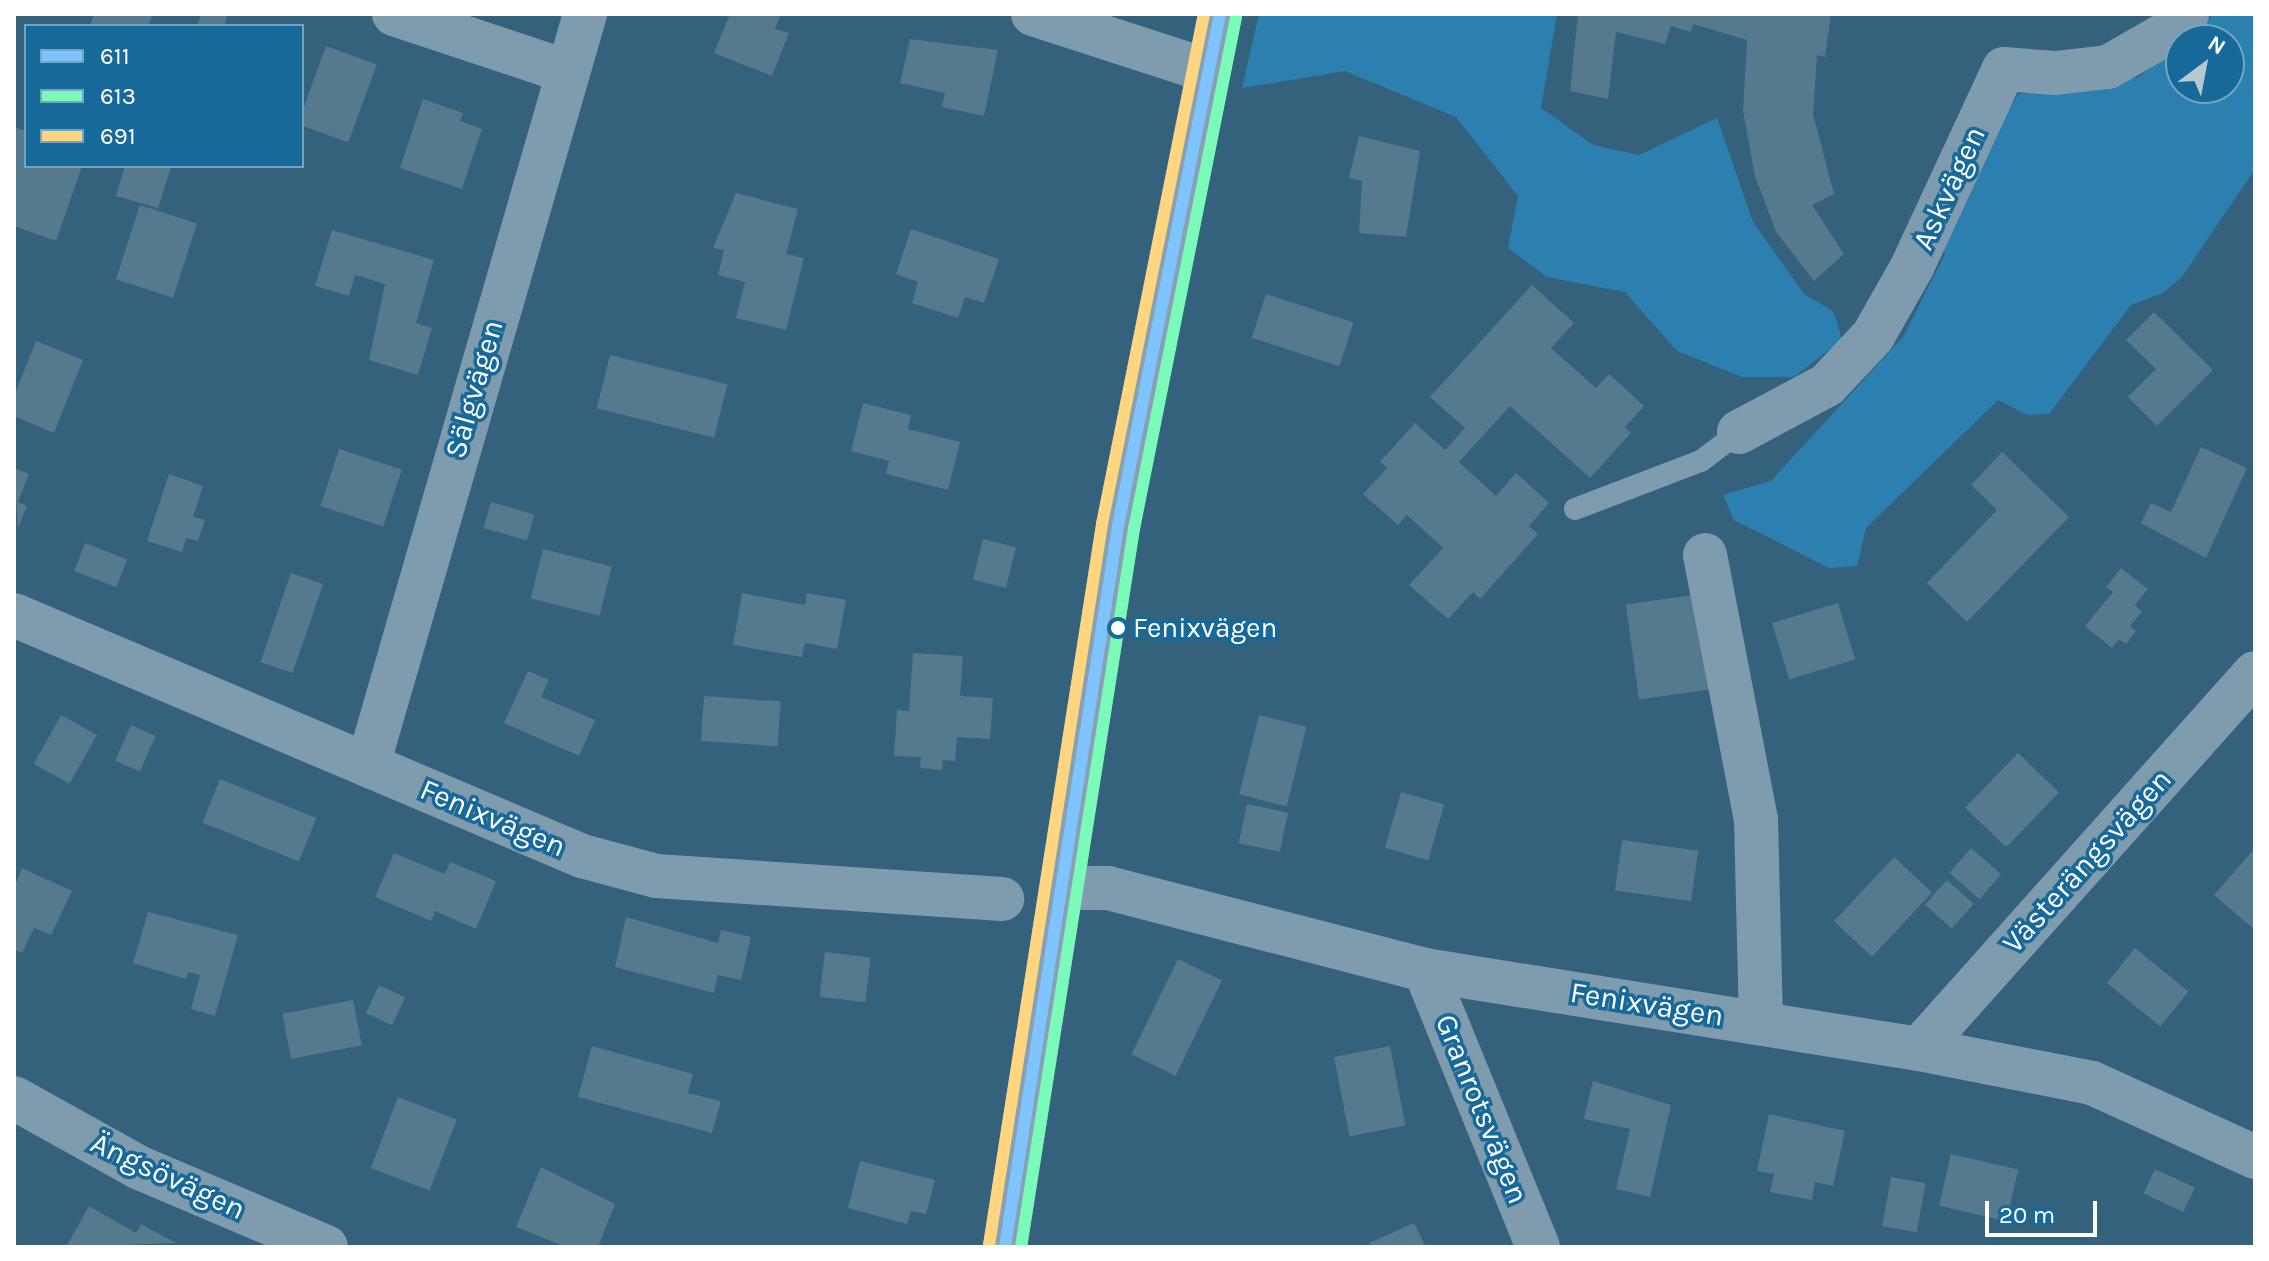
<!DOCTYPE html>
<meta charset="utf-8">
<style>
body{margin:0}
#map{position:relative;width:2269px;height:1261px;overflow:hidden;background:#34617c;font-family:Karla,sans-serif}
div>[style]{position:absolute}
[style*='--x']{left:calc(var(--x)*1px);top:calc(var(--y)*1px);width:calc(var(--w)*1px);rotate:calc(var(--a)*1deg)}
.green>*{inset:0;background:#2b80af}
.building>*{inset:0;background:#55798d;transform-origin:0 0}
.service>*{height:22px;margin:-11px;padding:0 11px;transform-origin:11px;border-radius:11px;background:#7f9cae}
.minor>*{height:44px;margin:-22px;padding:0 22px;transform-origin:22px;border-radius:22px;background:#7f9cae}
.secondary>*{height:44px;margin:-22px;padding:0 22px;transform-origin:22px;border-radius:22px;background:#86a2b2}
.bus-1>*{height:12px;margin:-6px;padding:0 6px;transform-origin:6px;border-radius:6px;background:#80c4ff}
.bus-2>*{height:12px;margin:-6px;padding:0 6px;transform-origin:6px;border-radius:6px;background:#7afbb9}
.bus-3>*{height:12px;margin:-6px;padding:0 6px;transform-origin:6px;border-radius:6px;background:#ffd580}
.dots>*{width:22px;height:22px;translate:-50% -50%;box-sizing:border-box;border:4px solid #176999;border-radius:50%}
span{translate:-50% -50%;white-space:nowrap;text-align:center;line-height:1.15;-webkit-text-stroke:7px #176999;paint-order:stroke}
.bus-label{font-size:28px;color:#fff}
.left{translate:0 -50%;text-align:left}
.street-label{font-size:30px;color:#fff}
.frame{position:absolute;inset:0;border:16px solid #fff;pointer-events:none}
.legend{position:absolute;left:24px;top:24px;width:280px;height:144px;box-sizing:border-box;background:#176999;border:2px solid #74a5c2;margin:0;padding:10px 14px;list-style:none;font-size:24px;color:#fff}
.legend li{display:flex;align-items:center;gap:16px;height:40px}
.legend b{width:40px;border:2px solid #74a5c2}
.north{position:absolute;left:2165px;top:24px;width:80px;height:80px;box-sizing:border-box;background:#176999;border:2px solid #74a5c2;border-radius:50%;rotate:32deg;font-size:22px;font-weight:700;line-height:32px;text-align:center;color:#fff}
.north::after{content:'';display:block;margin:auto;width:28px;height:36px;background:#b8c8d1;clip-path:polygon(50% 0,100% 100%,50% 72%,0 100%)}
.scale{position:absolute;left:1985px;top:1201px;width:112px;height:36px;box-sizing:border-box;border:4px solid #fff;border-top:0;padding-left:10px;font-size:24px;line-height:28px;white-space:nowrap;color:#fff;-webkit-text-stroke:6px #176999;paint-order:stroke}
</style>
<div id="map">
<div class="green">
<div style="clip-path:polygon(1259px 14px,1557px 14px,1541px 108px,1593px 145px,1639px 155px,1717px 118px,1753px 222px,1804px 294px,1834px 312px,1842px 340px,1794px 377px,1742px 377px,1677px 351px,1625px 292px,1547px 277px,1508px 248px,1518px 196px,1456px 117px,1345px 71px,1242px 88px)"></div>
<div style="clip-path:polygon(2214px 14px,2255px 14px,2255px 169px,2182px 277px,2163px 293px,2131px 305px,2049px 414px,2027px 415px,1998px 400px,1866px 528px,1857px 566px,1829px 568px,1734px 520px,1723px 495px,1771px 481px,1903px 337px,1945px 254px,1940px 235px,1982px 147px,2019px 94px,2138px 77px,2181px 46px,2181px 88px,2229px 88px,2229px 40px,2188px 40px)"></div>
</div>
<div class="building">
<div style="clip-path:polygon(94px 14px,153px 14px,148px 26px,90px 26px)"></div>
<div style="clip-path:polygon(201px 14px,228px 14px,224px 26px,197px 26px)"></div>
<div style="clip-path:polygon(730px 14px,781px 14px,775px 29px,789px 33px,772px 76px,714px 53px)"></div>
<div style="clip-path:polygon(1578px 14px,1831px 14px,1825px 57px,1817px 55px,1813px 114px,1834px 194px,1812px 205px,1844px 254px,1814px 281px,1776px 232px,1755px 176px,1743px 111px,1747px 40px,1693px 24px,1691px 32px,1671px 26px,1665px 44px,1616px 32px,1608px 99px,1570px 91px)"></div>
<div style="clip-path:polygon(910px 39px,998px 50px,984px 116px,942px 107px,945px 93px,900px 83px)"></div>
<div style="left:326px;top:46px;width:54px;height:83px;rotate:20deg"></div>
<div style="clip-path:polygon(423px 99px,463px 113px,460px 121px,482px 129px,462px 189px,400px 168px)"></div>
<div style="clip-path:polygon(14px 127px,26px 131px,26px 166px,82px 166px,56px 241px,14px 226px)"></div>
<div style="clip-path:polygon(1359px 136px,1420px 151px,1406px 237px,1359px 233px,1362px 181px,1349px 178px)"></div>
<div style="clip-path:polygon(125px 166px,171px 167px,158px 208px,116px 196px)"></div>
<div style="clip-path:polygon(736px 193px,798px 209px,786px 254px,804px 258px,786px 330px,736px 318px,745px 282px,718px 275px,724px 250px,713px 248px)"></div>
<div style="left:140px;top:205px;width:60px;height:78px;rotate:18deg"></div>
<div style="clip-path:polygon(911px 229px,999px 259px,984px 303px,965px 297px,958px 318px,912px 303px,918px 282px,896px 274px)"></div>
<div style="clip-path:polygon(332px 230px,434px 260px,416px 323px,432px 328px,418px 375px,369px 360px,385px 284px,355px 275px,349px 296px,315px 286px)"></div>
<div style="clip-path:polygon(1532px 285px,1574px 323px,1551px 348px,1596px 388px,1609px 374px,1644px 406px,1625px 427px,1631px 433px,1590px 478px,1510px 406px,1459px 462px,1496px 496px,1516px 473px,1549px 503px,1529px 526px,1538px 534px,1480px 599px,1473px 592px,1448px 619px,1409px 585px,1443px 548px,1407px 515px,1398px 525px,1363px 494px,1387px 468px,1380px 462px,1415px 423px,1445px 450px,1465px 428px,1430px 397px)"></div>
<div style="left:1266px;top:294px;width:92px;height:46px;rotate:18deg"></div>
<div style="clip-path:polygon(2154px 312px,2213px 370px,2157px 426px,2128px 397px,2156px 369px,2126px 340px)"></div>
<div style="clip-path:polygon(36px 341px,83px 360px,54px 433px,14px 416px,14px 396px)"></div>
<div style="left:610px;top:355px;width:121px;height:55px;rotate:14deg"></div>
<div style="clip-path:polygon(863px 403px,911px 415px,908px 429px,960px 442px,948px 490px,886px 474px,889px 461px,851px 451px)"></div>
<div style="clip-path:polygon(2201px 447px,2247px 468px,2206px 558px,2141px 523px,2151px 503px,2171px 512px)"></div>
<div style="left:339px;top:449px;width:66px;height:60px;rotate:18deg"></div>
<div style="clip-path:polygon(2002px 452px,2069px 517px,1967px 622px,1927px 583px,1997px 510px,1971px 485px)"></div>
<div style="clip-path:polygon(14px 468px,29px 474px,18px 502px,27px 506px,18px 528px)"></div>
<div style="clip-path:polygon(169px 474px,203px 486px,193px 517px,205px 520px,198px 541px,186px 538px,182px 552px,147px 541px)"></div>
<div style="left:491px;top:502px;width:45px;height:27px;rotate:16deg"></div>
<div style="left:983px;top:539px;width:34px;height:42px;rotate:14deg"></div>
<div style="left:85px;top:543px;width:45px;height:30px;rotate:21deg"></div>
<div style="left:543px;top:549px;width:71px;height:51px;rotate:14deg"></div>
<div style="clip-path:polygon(2121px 568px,2148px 589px,2135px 605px,2142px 612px,2130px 626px,2136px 631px,2126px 644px,2119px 639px,2112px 648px,2085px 626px,2113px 592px,2106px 587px)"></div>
<div style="left:291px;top:573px;width:34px;height:94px;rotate:19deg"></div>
<div style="clip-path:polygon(742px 593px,805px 605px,807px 593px,846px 600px,837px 649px,805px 643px,802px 657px,733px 645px)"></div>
<div style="left:1700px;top:594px;width:96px;height:75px;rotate:82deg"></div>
<div style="left:1838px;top:603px;width:59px;height:69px;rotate:73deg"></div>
<div style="clip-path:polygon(913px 653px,963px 656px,960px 696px,993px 698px,990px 739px,957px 737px,955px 761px,943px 760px,942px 770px,920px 768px,921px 757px,894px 756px,897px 710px,909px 711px)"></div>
<div style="clip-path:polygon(528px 671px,549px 680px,541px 697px,595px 720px,579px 756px,504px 723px)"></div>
<div style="left:704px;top:696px;width:77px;height:45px;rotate:4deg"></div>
<div style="left:61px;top:715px;width:41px;height:56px;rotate:29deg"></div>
<div style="left:1259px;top:715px;width:49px;height:82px;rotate:14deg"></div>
<div style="left:131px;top:725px;width:27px;height:39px;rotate:24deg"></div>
<div style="left:2018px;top:753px;width:57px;height:76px;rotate:44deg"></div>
<div style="left:220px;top:779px;width:104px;height:47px;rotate:22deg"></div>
<div style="left:1401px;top:792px;width:45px;height:58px;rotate:16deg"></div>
<div style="left:1247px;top:804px;width:42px;height:40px;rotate:12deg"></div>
<div style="left:1622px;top:840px;width:77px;height:51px;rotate:8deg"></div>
<div style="left:1971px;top:848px;width:40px;height:33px;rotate:41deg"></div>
<div style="clip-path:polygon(2255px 848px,2255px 930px,2214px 895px)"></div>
<div style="clip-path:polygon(394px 853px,445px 874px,450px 862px,496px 881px,476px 929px,435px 911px,431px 921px,375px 897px)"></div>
<div style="left:1894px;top:857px;width:52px;height:88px;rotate:43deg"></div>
<div style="clip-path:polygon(22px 868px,72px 891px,51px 935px,34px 928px,22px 953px,14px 949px,14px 887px)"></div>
<div style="left:1947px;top:880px;width:36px;height:33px;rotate:42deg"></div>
<div style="clip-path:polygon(148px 912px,238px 935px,215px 1016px,191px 1009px,200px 975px,188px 972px,186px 979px,133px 963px)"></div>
<div style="clip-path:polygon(626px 917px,718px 943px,721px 930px,751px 937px,741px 980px,718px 975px,714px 993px,615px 967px)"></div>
<div style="left:2135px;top:948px;width:69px;height:45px;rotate:39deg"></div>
<div style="left:825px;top:952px;width:46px;height:45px;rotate:7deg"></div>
<div style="left:1178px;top:959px;width:49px;height:106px;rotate:26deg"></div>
<div style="left:379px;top:985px;width:29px;height:31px;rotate:25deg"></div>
<div style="left:353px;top:1000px;width:46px;height:72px;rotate:79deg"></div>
<div style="clip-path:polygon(592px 1046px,693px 1074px,688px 1093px,721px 1101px,712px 1133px,578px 1097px)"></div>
<div style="left:1390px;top:1046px;width:81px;height:57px;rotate:79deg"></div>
<div style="clip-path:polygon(1593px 1081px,1671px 1105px,1650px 1197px,1616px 1189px,1630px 1129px,1584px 1119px)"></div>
<div style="left:398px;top:1097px;width:63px;height:76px;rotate:21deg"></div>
<div style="clip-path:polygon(1769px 1114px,1845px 1131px,1833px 1186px,1815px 1182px,1812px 1200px,1770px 1192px,1774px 1174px,1757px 1171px)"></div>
<div style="left:1951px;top:1154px;width:69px;height:53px;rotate:13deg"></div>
<div style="clip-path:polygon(860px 1161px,935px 1180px,926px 1214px,911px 1211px,907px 1224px,848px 1208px)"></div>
<div style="clip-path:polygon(541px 1167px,615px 1204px,598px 1247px,566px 1247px,516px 1227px)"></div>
<div style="left:2155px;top:1169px;width:44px;height:27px;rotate:25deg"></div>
<div style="left:1891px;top:1177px;width:35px;height:50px;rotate:10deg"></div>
<div style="clip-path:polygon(89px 1206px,136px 1233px,141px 1224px,176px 1243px,66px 1247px)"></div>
<div style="clip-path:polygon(1414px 1223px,1426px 1247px,1371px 1247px,1369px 1243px)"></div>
</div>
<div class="service">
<div style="--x:1575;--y:509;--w:135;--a:-20.9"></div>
<div style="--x:1701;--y:461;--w:48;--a:-37.3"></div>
</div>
<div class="minor">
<div style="--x:394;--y:14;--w:180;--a:18.4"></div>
<div style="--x:1033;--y:14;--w:181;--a:18"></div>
<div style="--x:1739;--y:432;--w:100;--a:-28.1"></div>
<div style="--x:1827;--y:385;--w:67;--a:-46.8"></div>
<div style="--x:1873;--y:336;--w:79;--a:-60.5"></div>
<div style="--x:1912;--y:267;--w:218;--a:-65.1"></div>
<div style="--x:2004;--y:69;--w:51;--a:4.5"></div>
<div style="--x:2055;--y:73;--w:53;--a:-6.5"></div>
<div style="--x:2108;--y:67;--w:78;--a:-29.8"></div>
<div style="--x:2176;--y:28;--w:18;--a:-52"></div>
<div style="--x:1705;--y:555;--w:269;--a:79.1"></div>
<div style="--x:1756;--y:819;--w:203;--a:88.6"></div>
<div style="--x:14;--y:615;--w:617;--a:22.99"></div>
<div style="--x:582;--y:856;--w:77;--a:15.1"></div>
<div style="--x:656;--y:876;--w:347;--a:3.8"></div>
<div style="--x:368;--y:765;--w:782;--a:-73.88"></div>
<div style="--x:1065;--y:888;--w:43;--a:0"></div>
<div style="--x:1108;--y:888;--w:327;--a:14.5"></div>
<div style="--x:1425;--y:970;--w:500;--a:9.09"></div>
<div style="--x:1919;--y:1049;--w:176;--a:11.1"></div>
<div style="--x:2092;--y:1083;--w:179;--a:24.4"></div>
<div style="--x:1425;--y:970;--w:299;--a:67.8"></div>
<div style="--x:1919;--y:1049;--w:504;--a:-48.22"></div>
<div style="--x:14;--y:1098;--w:144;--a:29.1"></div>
<div style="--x:140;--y:1168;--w:202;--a:23"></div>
</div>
<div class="secondary">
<div style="--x:1005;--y:1247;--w:730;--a:-81.09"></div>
<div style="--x:1118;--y:526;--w:522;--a:-78.73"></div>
</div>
<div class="bus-1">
<div style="--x:1005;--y:1247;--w:730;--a:-81.09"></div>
<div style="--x:1118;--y:526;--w:522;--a:-78.73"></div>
</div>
<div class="bus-2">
<div style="--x:1021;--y:1247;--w:727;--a:-81.06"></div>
<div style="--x:1134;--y:529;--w:522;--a:-78.73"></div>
</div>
<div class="bus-3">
<div style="--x:989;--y:1245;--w:730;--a:-81.09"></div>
<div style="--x:1102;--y:524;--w:520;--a:-78.69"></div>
</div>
<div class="dots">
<div style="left:1118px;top:628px;background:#fff"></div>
</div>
<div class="bus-label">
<span class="left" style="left:1133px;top:628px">Fenixvägen</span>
</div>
<div class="street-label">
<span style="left:1949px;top:188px;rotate:-65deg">Askvägen</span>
<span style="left:474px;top:389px;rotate:-74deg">Sälgvägen</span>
<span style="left:493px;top:818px;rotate:23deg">Fenixvägen</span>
<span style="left:2087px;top:861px;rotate:-48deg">Västerängsvägen</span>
<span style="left:1647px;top:1004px;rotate:9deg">Fenixvägen</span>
<span style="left:1482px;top:1109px;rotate:68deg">Granrotsvägen</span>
<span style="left:168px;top:1176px;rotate:25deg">Ängsövägen</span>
</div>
<div class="frame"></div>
<ul class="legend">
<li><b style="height:10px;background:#80c4ff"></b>611</li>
<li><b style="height:10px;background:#7afbb9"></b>613</li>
<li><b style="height:10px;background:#ffd580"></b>691</li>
</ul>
<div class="north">N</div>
<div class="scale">20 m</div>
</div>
